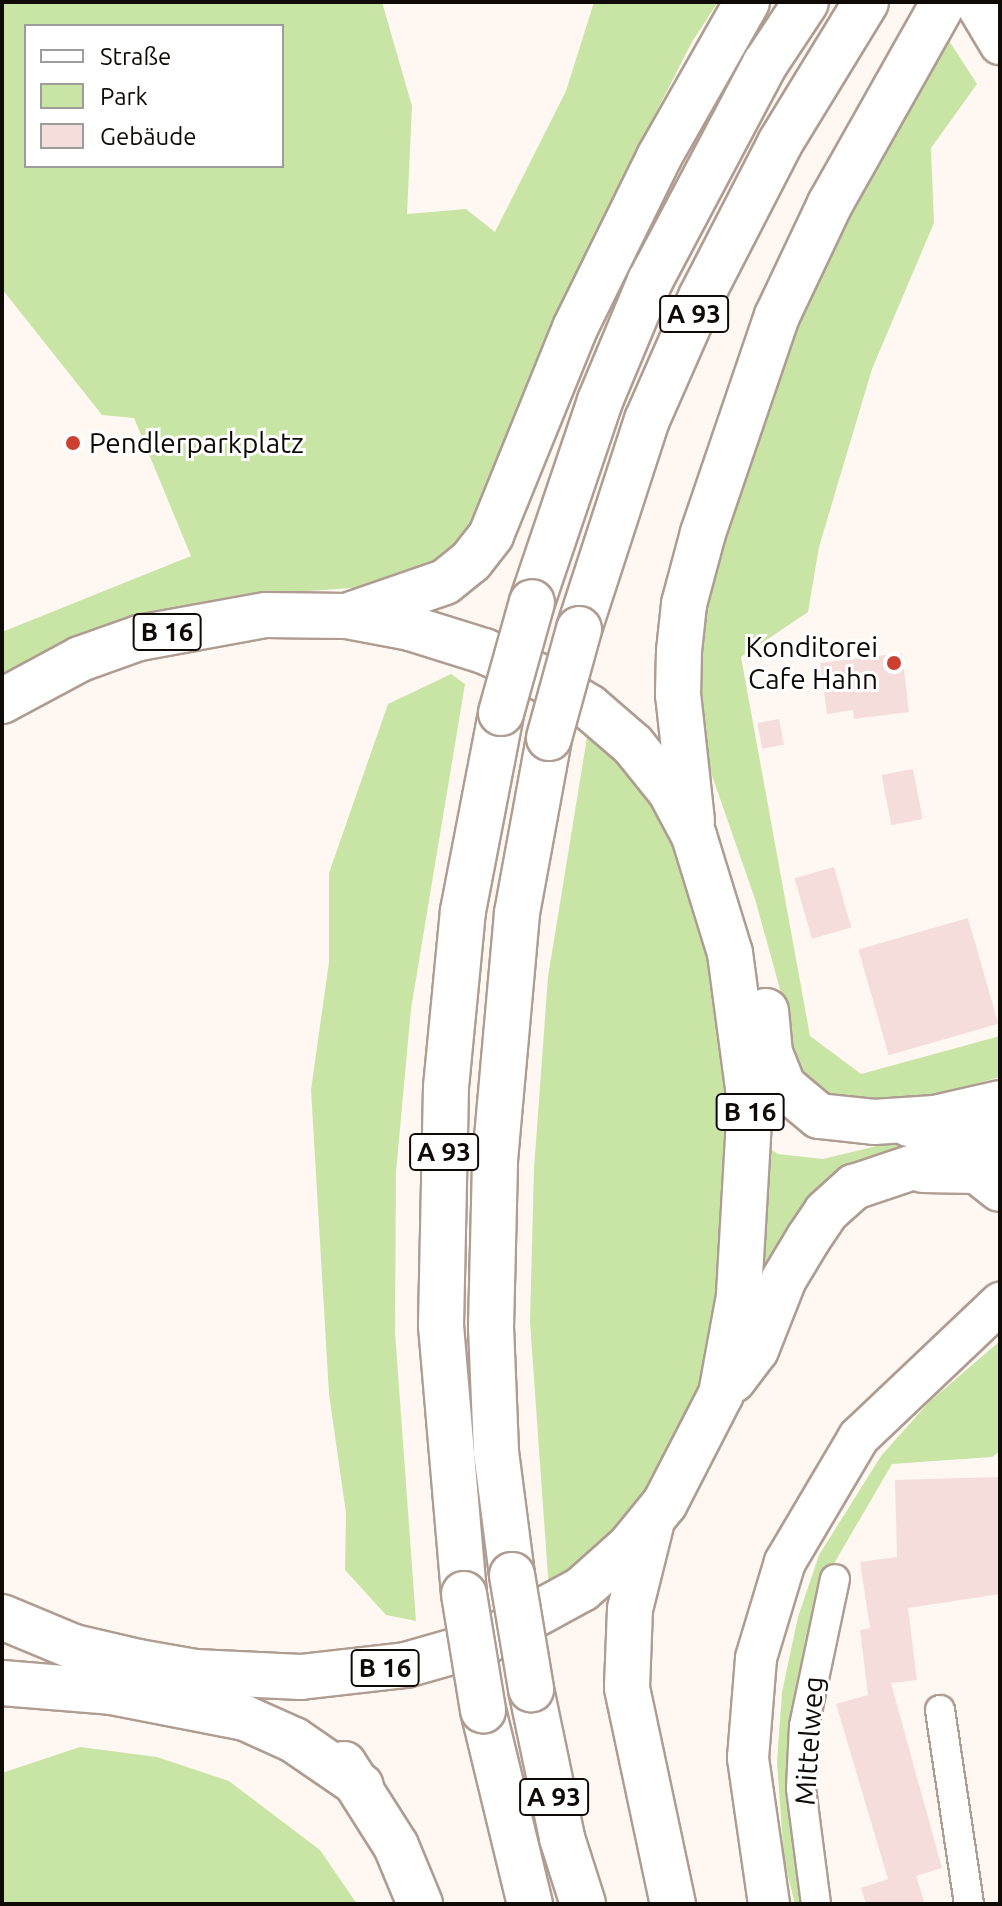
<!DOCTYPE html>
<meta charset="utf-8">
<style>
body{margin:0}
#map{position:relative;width:1002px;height:1906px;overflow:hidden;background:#fff7f2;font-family:Ubuntu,sans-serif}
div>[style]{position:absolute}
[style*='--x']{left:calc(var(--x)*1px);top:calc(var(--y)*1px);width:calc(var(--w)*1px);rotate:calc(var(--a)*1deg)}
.green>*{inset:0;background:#c9e5a6}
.building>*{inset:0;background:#f5dddb;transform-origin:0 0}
.roads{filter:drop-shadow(2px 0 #af9d92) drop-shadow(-2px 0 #af9d92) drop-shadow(0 2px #af9d92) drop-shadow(0 -2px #af9d92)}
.street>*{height:28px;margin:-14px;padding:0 14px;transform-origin:14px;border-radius:14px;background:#fff}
.secondary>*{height:40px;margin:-20px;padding:0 20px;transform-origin:20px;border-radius:20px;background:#fff}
.highway>*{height:44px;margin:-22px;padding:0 22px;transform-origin:22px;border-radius:22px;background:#fff}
.bridges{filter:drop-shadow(2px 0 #af9d92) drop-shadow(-2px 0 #af9d92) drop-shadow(0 2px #af9d92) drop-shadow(0 -2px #af9d92)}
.highway-bridge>*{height:44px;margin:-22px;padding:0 22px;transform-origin:22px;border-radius:22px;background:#fff}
.dots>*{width:22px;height:22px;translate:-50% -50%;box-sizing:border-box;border:4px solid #fff;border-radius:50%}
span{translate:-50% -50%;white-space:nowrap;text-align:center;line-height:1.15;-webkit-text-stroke:6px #fff;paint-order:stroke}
.shield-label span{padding:2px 6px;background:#fff;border:2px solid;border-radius:6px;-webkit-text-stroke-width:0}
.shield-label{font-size:26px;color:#100a07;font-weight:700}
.poi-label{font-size:28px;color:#100a07}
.left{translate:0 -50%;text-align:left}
.right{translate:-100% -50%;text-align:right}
.street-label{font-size:28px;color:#100a07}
.frame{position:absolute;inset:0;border:4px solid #100a07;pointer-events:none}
.legend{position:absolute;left:24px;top:24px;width:260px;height:144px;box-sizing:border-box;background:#fff;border:2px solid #9f9d9c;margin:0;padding:10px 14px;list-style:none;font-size:24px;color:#100a07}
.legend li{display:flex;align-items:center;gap:16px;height:40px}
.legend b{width:40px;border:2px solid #9f9d9c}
</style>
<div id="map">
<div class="green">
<div style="clip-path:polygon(evenodd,2px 2px,382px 2px,412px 106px,407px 214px,466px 209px,495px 232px,566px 91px,594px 2px,718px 2px,692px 42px,624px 175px,511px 459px,447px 568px,366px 587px,266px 594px,53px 651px,2px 673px,2px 632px,191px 556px,134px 418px,102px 415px,2px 289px,2px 2px,26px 26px,282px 26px,282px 166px,26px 166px,26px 26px)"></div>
<div style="clip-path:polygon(944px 33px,977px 84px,931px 148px,934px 223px,872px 369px,819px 547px,808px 612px,741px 657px,810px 1036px,861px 1074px,1000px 1036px,1000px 1077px,876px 1111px,818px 1095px,796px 1068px,782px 1026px,786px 1011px,755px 899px,702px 747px,697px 708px,698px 633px,719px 538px,790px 343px,845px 215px)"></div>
<div style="clip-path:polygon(451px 674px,465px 684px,411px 1009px,396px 1172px,395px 1332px,416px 1621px,386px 1615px,345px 1570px,346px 1513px,329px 1394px,311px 1090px,329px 962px,329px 873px,388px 704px)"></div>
<div style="clip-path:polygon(588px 731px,633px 775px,662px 815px,707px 920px,730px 1082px,729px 1204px,712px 1355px,675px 1458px,597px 1554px,549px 1591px,530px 1322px,534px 1168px,548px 977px)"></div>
<div style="clip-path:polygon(1000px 1116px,802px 1211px,786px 1232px,764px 1285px,767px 1147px,778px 1154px,823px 1159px)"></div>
<div style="clip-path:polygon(1000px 1341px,1000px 1451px,992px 1457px,892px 1464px,832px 1567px,809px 1639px,808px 1904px,795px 1904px,784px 1860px,777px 1762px,782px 1692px,798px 1617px,819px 1555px,881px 1456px,929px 1402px)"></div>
<div style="clip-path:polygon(80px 1747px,157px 1757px,229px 1781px,320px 1850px,357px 1904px,2px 1904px,2px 1773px)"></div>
</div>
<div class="building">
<div style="clip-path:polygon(902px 653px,909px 712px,854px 719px,853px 710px,827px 714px,820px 663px)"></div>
<div style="left:779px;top:719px;width:26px;height:22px;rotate:79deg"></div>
<div style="left:913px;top:769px;width:51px;height:32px;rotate:79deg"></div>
<div style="left:834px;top:867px;width:63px;height:41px;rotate:74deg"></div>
<div style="left:968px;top:918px;width:110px;height:114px;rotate:74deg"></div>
<div style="clip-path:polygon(1000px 1477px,1000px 1594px,908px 1608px,917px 1680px,891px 1683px,942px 1868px,916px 1876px,925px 1904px,866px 1904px,861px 1888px,888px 1879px,836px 1704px,868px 1695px,860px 1630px,870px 1628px,860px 1562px,897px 1557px,895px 1480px)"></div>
</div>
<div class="roads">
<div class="street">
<div style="--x:940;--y:1710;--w:196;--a:81.5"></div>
<div style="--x:816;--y:1904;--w:117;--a:-97.4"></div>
<div style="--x:801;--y:1788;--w:62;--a:-87.2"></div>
<div style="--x:804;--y:1726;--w:150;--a:-78.1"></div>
</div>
<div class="secondary">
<div style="--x:975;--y:2;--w:49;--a:59.2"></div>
<div style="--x:769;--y:1904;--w:148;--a:-98.2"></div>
<div style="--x:748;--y:1758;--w:100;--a:-85.4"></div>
<div style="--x:756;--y:1658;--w:100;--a:-73.2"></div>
<div style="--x:785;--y:1562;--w:145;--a:-59.4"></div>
<div style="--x:859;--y:1437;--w:195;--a:-43.5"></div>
</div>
<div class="highway">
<div style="--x:532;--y:602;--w:212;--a:-71.3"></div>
<div style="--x:600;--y:401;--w:130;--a:-67.4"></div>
<div style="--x:650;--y:281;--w:246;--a:-62.1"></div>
<div style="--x:765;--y:64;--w:74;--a:-56.5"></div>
<div style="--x:352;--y:614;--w:98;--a:-19"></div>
<div style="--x:445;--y:582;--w:33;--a:-39"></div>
<div style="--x:471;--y:561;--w:33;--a:-52"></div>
<div style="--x:491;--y:535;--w:223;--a:-67.9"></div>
<div style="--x:575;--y:328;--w:191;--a:-63.8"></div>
<div style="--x:659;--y:157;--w:178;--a:-60.4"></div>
<div style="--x:579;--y:629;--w:220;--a:-72"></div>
<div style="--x:647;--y:420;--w:134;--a:-66.3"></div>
<div style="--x:701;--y:297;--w:173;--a:-62.8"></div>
<div style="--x:780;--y:143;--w:165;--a:-58.6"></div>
<div style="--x:2;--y:701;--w:89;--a:-28.3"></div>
<div style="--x:80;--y:659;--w:63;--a:-19.6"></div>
<div style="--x:139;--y:638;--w:129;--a:-10.3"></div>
<div style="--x:266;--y:615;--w:80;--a:0.7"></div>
<div style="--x:346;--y:616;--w:65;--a:10.6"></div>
<div style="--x:410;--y:628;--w:77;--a:17.3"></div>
<div style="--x:484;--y:651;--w:57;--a:24.8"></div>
<div style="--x:536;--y:675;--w:62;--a:31.1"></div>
<div style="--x:589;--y:707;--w:58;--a:40.8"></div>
<div style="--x:633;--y:745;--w:59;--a:51.2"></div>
<div style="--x:670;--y:791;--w:51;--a:61.9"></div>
<div style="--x:694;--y:836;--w:122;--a:72.9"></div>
<div style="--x:730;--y:953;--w:151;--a:82.4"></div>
<div style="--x:750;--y:1103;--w:193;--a:93.3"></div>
<div style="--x:739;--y:1296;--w:100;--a:100.4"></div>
<div style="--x:721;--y:1394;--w:123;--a:117.2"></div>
<div style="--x:665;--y:1503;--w:57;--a:129.3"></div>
<div style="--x:629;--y:1547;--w:63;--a:138.2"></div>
<div style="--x:582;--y:1589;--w:113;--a:151.4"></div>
<div style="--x:483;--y:1643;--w:80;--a:164.1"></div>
<div style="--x:406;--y:1665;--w:106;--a:173.5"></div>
<div style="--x:301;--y:1677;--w:106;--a:-177.3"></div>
<div style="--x:195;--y:1672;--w:58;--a:-170"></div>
<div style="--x:138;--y:1662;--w:66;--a:-166.8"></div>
<div style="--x:74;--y:1647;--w:78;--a:-157.4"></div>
<div style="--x:692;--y:821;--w:127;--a:-96.3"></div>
<div style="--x:678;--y:695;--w:44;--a:-88.7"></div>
<div style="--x:679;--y:651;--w:47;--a:-83.9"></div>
<div style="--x:684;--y:604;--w:73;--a:-75"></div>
<div style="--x:703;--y:533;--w:229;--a:-71.2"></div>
<div style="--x:777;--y:316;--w:124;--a:-64.7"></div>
<div style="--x:830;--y:204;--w:232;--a:-60.6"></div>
<div style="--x:766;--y:1011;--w:42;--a:84.6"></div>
<div style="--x:770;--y:1053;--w:35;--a:68"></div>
<div style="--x:783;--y:1086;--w:47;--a:39.8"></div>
<div style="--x:819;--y:1116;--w:55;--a:6.2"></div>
<div style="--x:874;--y:1122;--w:61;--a:-3.8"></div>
<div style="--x:909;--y:1124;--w:93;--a:-13"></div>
<div style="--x:923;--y:1170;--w:54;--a:1.1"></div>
<div style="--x:977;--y:1171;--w:29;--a:38"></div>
<div style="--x:733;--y:1380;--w:38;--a:-53"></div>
<div style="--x:756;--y:1350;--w:76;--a:-68.5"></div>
<div style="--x:784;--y:1279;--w:47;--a:-59"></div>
<div style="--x:808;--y:1239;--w:32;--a:-56"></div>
<div style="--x:826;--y:1212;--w:38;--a:-42"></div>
<div style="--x:854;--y:1187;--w:154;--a:-18.6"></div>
<div style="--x:651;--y:1525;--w:87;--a:104"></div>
<div style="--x:630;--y:1609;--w:79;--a:92.2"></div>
<div style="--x:627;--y:1688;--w:221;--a:78"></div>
<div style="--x:512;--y:1575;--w:125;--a:-97.4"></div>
<div style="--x:496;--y:1451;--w:124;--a:-92.3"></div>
<div style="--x:491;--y:1327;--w:167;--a:-88.6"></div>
<div style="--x:495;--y:1160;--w:248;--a:-84.9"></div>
<div style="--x:517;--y:913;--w:178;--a:-79.6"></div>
<div style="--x:464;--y:1594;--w:269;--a:-94.9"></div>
<div style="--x:441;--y:1326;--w:239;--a:-88.8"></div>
<div style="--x:446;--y:1087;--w:177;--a:-84.5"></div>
<div style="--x:463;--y:911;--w:202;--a:-79.1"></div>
<div style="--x:2;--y:1683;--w:109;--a:4.7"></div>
<div style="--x:111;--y:1692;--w:136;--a:11"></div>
<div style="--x:245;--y:1718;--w:54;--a:24.2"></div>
<div style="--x:294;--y:1740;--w:81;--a:34.5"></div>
<div style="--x:531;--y:1689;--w:152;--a:78.2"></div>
<div style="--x:562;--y:1838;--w:69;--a:72.3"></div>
<div style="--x:483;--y:1710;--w:200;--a:76.4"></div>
<div style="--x:344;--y:1764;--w:97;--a:57.6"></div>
<div style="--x:396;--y:1846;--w:63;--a:67.5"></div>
</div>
</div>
<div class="bridges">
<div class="highway-bridge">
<div style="--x:501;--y:713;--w:115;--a:-74.4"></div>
<div style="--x:549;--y:738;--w:113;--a:-74.6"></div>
<div style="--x:512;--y:1575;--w:116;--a:80.5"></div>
<div style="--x:464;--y:1594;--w:118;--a:80.7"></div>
</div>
</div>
<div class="dots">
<div style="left:73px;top:443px;background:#cd4031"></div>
<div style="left:894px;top:663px;background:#cd4031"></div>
</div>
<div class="shield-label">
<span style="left:694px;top:314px">A 93</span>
<span style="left:167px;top:632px">B 16</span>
<span style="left:750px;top:1112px">B 16</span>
<span style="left:444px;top:1152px">A 93</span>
<span style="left:385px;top:1668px">B 16</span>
<span style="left:554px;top:1797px">A 93</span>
</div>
<div class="poi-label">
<span class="left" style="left:89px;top:443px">Pendlerparkplatz</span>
<span class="right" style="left:878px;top:663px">Konditorei<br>Cafe Hahn</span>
</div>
<div class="street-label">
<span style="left:809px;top:1741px;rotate:-86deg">Mittelweg</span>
</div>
<div class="frame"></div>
<ul class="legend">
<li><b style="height:10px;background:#fff"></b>Straße</li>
<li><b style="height:22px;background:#c9e5a6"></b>Park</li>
<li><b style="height:22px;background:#f5dddb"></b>Gebäude</li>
</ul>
</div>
